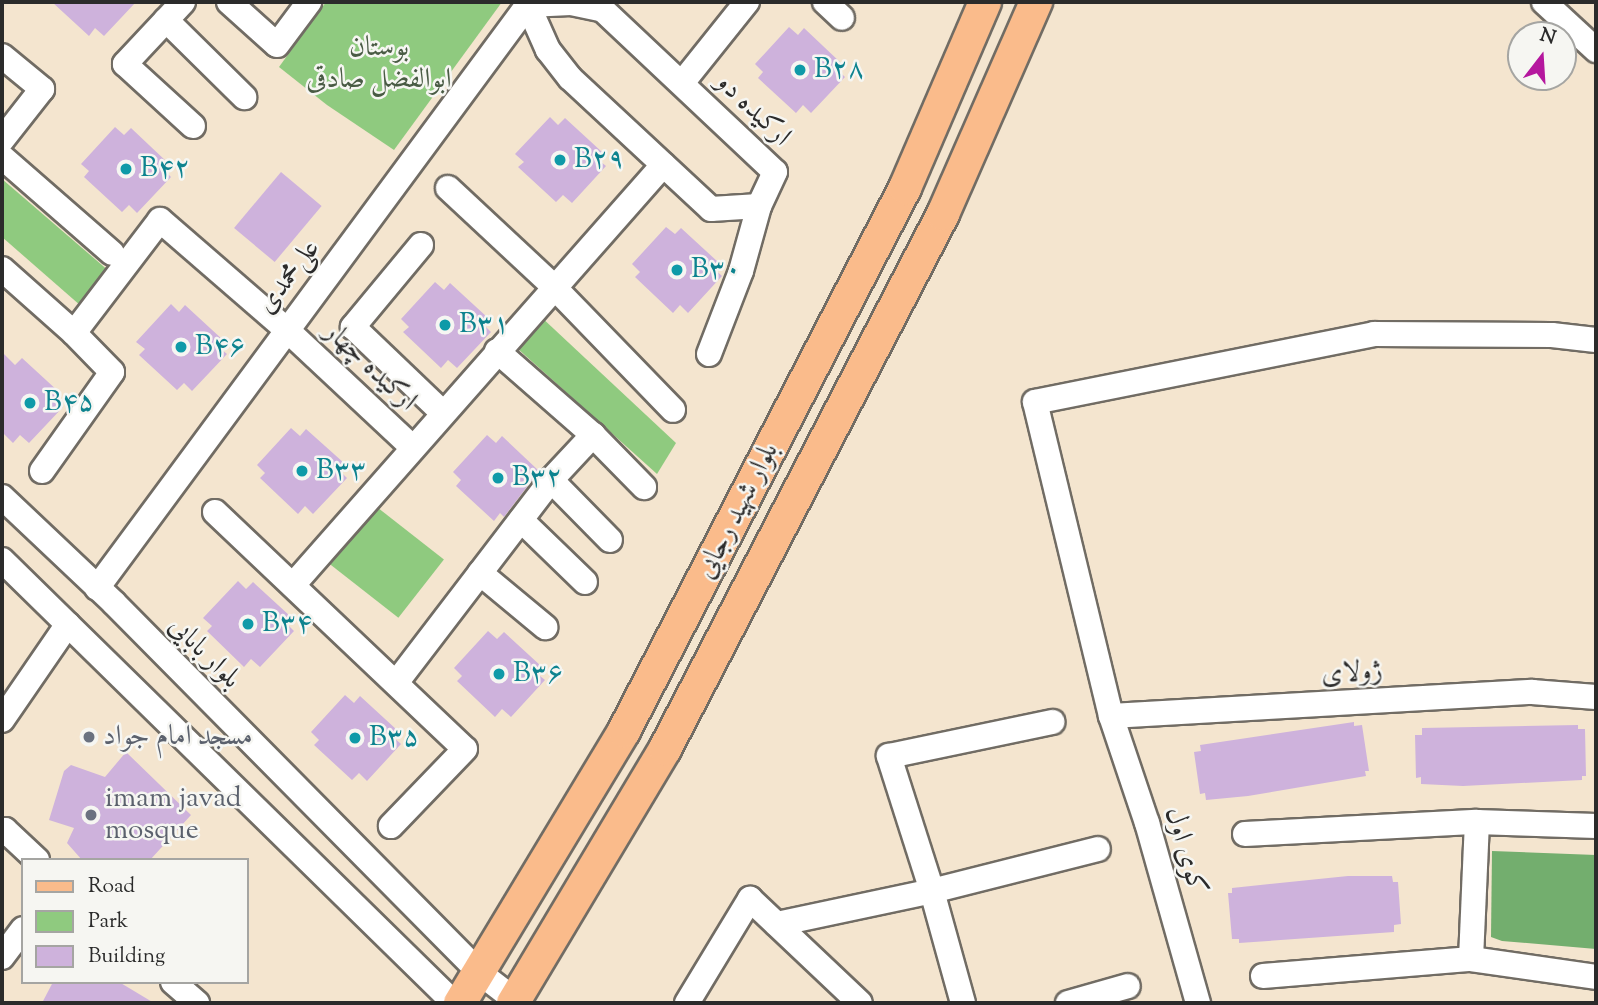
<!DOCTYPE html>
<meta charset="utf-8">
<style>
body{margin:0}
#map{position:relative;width:1598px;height:1005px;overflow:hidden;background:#f4e5cf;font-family:"Sorts Mill Goudy",Amiri,serif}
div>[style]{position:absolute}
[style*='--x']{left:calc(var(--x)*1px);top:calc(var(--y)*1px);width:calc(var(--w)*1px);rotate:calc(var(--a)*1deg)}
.green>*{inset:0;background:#8fca7f;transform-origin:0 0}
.forest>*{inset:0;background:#73ae6e}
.building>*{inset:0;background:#ceb2dc;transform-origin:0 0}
.roads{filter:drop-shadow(2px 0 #716c64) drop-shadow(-2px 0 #716c64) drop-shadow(0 2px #716c64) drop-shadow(0 -2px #716c64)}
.minor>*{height:24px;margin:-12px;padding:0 12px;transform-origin:12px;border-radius:12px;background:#fff}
.major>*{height:32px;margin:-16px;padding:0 16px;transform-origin:16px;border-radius:16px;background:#fabb8b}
.dots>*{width:19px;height:19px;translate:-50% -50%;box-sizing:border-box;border:4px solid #f6f6f2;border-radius:50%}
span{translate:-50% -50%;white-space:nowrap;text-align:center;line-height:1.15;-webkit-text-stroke:5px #f6f6f2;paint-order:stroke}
.park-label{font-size:28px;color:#495b44}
.culture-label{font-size:28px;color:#0d838f}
.left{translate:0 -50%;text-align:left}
.street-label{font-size:28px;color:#2b2b2b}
.worship-label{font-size:28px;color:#5b616d}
.frame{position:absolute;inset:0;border:4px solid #2b2b2b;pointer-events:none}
.legend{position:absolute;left:21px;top:858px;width:228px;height:126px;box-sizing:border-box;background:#f6f6f2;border:2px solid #a5a5a2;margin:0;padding:9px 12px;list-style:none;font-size:21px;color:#2b2b2b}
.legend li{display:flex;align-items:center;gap:14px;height:35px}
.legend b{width:35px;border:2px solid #a5a5a2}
.north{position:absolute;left:1507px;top:21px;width:70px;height:70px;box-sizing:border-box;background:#f6f6f2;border:2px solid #a5a5a2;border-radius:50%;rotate:17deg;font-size:19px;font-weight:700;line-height:28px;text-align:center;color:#2b2b2b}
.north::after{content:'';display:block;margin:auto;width:24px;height:32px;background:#b5179e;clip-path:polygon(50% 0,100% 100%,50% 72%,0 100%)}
</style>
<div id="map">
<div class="green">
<div style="clip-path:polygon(326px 2px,502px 2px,394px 150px,327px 105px,279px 67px)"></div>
<div style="clip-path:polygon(2px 179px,110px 272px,81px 306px,2px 237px)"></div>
<div style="clip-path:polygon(539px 315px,676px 443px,657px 474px,517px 348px)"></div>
<div style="left:373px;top:504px;width:90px;height:74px;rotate:38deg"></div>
</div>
<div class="forest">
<div style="clip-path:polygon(1492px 851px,1596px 855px,1596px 949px,1502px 941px,1491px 937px)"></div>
</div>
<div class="building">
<div style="clip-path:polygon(52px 2px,136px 2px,104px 36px,95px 28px,89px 36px)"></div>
<div style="clip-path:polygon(789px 27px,798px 35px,804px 28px,841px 63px,836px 68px,845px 77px,811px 113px,803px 105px,796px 113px,758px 78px,763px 72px,755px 64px)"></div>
<div style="clip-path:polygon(550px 117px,558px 125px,565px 118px,602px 152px,596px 158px,606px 166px,572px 203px,563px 195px,556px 202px,518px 167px,524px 162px,515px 154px)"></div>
<div style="clip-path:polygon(115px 127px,124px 135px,131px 128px,167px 162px,162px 168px,171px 177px,137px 213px,129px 205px,122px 212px,84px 177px,89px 171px,81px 164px)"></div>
<div style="left:281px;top:172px;width:53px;height:73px;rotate:40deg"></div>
<div style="clip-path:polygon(666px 227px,675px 234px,681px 228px,718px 262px,713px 268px,722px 276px,688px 313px,680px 305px,673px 313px,635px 277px,640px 272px,632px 264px)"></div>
<div style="clip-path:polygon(435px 282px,444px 290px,450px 283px,487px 317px,482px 323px,491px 332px,457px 368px,448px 360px,441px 368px,403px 332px,409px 327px,401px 319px)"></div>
<div style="clip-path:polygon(171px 304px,179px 312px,185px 305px,223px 340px,217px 346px,227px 354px,192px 391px,184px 383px,177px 390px,139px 355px,145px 349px,136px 342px)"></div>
<div style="clip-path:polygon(2px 352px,15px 365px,22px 358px,59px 392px,54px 398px,63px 407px,29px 443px,20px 435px,13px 443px,2px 432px)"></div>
<div style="clip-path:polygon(291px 428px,300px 436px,306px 429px,344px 463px,338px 469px,347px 478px,313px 514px,305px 506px,298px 514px,260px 478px,265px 473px,257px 465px)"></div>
<div style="clip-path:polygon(487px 435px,496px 443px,502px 436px,539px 471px,504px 517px,500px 513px,494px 521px,456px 486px,461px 480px,453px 472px)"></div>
<div style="clip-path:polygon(238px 581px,246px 589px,253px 582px,290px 616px,285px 622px,294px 631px,260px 667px,251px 659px,244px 667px,207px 631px,212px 626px,203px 618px)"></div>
<div style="clip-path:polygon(488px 631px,497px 639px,504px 632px,541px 666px,535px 672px,545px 680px,511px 717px,502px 709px,495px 717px,457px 681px,462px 676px,454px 668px)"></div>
<div style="clip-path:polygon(345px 695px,354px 703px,360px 696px,397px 730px,392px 736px,401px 744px,367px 781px,359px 773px,352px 780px,314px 745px,319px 740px,311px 732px)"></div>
<div style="clip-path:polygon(1354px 722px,1354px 726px,1362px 725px,1369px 771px,1365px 771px,1366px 776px,1248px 796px,1206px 800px,1205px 793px,1200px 794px,1194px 752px,1201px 751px,1200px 745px)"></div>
<div style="clip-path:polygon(1578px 725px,1578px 729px,1585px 729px,1586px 776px,1582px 776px,1582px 780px,1463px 786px,1421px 784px,1421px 777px,1416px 778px,1415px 735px,1422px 735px,1422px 728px)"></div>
<div style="clip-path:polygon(126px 752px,191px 815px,150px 860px,82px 860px,67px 843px,74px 828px,49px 820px,64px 771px,71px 765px,105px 777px)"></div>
<div style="clip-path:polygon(1348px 876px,1392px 876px,1393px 882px,1398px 882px,1401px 924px,1394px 925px,1394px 932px,1239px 943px,1239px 939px,1232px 939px,1228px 893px,1232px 893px,1232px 888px)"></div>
<div style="clip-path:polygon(53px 982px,119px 982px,154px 1003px,42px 1003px)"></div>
</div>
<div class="roads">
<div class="minor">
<div style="--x:183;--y:2;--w:85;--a:133.1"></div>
<div style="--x:125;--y:64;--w:92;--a:42.4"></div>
<div style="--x:229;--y:2;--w:64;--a:41.9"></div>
<div style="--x:277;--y:45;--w:54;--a:-53.3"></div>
<div style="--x:825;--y:2;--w:23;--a:43"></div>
<div style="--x:1544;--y:2;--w:71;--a:42.7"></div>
<div style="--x:571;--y:3;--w:33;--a:12"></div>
<div style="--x:603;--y:10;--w:236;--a:43.3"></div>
<div style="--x:775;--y:172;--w:38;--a:115"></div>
<div style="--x:759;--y:206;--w:48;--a:176.4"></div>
<div style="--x:711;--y:209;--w:192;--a:-137.1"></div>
<div style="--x:570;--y:78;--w:36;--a:-128"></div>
<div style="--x:548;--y:50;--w:49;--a:-114"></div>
<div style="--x:528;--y:5;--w:43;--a:-2.7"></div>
<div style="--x:166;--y:20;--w:110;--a:44.6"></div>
<div style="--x:2;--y:56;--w:52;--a:39.5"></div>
<div style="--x:42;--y:89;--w:65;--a:128.1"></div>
<div style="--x:682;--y:83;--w:104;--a:-51.3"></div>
<div style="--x:2;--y:157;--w:146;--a:41.1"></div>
<div style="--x:448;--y:188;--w:145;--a:43"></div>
<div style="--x:554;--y:287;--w:171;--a:45.9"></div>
<div style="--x:421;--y:245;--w:107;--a:129.7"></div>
<div style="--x:353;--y:327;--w:123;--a:43.7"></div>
<div style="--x:2;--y:269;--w:96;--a:41.6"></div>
<div style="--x:74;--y:333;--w:142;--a:-52.7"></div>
<div style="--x:160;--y:220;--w:168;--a:40.9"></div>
<div style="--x:287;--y:330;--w:171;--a:43.1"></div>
<div style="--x:497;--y:351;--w:128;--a:41.2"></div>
<div style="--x:593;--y:435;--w:73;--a:45.6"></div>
<div style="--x:709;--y:354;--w:89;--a:-68.9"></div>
<div style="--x:741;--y:271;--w:67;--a:-74.5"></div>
<div style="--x:42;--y:471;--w:121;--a:-54.7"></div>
<div style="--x:112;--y:372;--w:54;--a:-134.3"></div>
<div style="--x:551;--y:480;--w:84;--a:45.5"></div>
<div style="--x:2;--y:497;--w:154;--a:43.4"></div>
<div style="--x:114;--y:603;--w:520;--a:45.31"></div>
<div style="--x:480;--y:973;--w:49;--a:37.6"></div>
<div style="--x:215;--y:512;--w:344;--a:43.5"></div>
<div style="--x:465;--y:749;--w:107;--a:133.9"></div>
<div style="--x:521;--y:520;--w:89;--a:44.1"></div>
<div style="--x:2;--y:560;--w:633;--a:44.42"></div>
<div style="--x:480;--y:573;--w:85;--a:39.7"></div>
<div style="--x:293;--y:585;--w:560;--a:-48.62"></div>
<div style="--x:97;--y:588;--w:729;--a:-53.54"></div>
<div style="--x:396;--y:683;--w:255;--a:-52.6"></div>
<div style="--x:551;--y:480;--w:62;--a:-47"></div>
<div style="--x:1111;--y:716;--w:422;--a:-3.3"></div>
<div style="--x:1532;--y:692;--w:64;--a:4.5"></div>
<div style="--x:2;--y:720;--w:116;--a:-55.5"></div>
<div style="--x:2;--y:834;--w:5;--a:-53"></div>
<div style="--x:5;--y:830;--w:44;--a:43.2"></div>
<div style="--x:1245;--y:834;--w:232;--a:-3"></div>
<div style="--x:1477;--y:822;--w:119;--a:1.9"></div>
<div style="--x:777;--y:924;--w:158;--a:-12"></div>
<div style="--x:932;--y:891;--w:171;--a:-14.2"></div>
<div style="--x:2;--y:957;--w:35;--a:-53"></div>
<div style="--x:1471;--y:959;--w:137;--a:-87.5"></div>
<div style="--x:1263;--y:976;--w:209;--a:-4.7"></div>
<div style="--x:1471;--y:959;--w:126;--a:8.2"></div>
<div style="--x:173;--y:982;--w:32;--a:41"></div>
<div style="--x:687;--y:1003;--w:122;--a:-58.8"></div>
<div style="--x:750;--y:899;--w:151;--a:43.4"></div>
<div style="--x:963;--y:1003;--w:116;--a:-105.5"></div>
<div style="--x:932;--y:891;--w:142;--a:-107.7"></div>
<div style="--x:889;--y:756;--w:167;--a:-11.8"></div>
<div style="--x:1068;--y:1003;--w:62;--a:-15.8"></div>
<div style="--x:1198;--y:1003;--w:187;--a:-105.8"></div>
<div style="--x:1147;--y:823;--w:113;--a:-108.6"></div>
<div style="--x:1111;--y:716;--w:323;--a:-103.6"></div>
<div style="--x:1035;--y:402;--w:346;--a:-11.3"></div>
<div style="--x:1374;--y:334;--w:178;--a:0.3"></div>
<div style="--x:1552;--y:335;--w:44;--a:6.5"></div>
</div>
<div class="major">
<div style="--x:460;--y:1003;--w:318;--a:-58.9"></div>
<div style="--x:624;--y:731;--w:611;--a:-62.64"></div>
<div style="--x:905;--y:188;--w:202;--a:-66.7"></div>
<div style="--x:513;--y:1003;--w:296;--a:-59.1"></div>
<div style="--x:665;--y:749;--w:603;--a:-62.54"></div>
<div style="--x:943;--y:214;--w:232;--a:-66.3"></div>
</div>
</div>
<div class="dots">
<div style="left:800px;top:70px;background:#0f9aa8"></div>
<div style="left:560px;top:160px;background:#0f9aa8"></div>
<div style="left:126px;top:169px;background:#0f9aa8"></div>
<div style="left:677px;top:270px;background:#0f9aa8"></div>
<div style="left:445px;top:325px;background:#0f9aa8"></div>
<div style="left:181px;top:347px;background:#0f9aa8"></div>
<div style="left:30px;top:403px;background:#0f9aa8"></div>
<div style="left:302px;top:471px;background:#0f9aa8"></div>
<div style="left:498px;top:478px;background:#0f9aa8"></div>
<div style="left:248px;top:624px;background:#0f9aa8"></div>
<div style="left:499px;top:674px;background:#0f9aa8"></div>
<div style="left:89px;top:737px;background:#6b7280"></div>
<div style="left:355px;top:738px;background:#0f9aa8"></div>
<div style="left:91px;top:815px;background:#6b7280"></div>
</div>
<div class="park-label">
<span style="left:379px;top:64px">بوستان<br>ابوالفضل صادقی</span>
</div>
<div class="culture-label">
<span class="left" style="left:814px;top:70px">B۲۸</span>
<span class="left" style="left:574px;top:160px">B۲۹</span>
<span class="left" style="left:140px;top:169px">B۴۲</span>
<span class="left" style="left:691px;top:270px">B۳۰</span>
<span class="left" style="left:459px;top:325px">B۳۱</span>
<span class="left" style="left:195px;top:347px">B۴۶</span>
<span class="left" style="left:44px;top:403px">B۴۵</span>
<span class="left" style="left:316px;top:471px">B۳۳</span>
<span class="left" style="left:512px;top:478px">B۳۲</span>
<span class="left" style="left:262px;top:624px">B۳۴</span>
<span class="left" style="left:513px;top:674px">B۳۶</span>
<span class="left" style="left:369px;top:738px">B۳۵</span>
</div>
<div class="street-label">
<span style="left:753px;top:110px;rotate:44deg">ارکیده دو</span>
<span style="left:289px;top:277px;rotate:-53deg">علی‌محمدی</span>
<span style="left:370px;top:367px;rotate:43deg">ارکیده چهار</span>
<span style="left:738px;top:511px;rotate:-63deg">بلوار شهید رجایی</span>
<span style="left:204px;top:653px;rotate:45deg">بلوار بابایی</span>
<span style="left:1352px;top:673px;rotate:-3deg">ژولای</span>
<span style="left:1185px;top:851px;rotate:74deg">کوی اول</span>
</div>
<div class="worship-label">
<span class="left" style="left:103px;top:737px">مسجد امام جواد</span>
<span class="left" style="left:105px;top:815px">imam javad<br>mosque</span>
</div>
<div class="frame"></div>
<ul class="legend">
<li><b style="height:9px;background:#fabb8b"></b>Road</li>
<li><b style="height:19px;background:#8fca7f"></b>Park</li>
<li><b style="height:19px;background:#ceb2dc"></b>Building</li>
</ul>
<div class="north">N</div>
</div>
